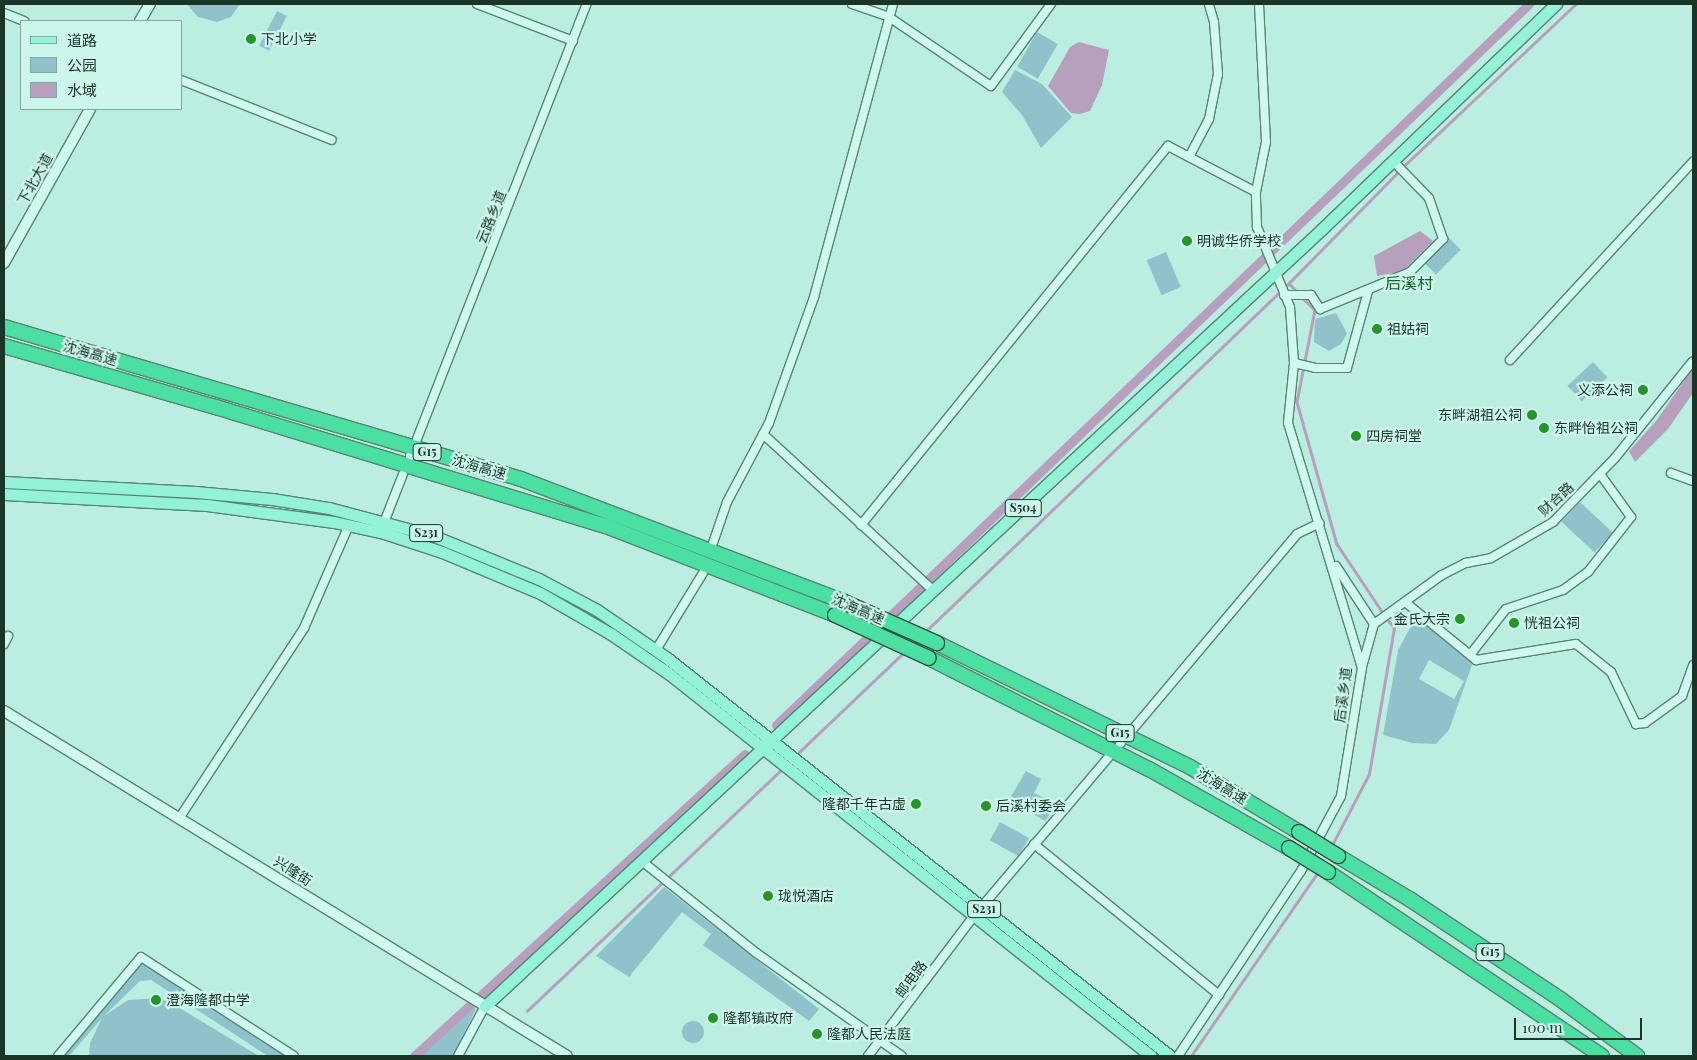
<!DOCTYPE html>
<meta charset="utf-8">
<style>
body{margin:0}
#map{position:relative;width:1697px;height:1060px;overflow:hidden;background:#bcede1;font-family:"Playfair Display","Noto Sans SC",serif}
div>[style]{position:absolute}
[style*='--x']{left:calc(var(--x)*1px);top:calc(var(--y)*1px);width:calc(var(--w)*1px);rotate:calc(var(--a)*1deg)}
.green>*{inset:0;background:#91c2cb;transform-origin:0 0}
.round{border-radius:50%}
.water>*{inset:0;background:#b7a0be}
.stream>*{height:2.5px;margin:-1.25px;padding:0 1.25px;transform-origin:1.25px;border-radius:1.25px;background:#b7a0be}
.canal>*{height:9px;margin:-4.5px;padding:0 4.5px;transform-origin:4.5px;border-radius:4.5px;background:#b7a0be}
.roads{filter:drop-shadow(1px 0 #568571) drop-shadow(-1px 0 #568571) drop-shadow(0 1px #568571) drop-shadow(0 -1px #568571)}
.street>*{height:8px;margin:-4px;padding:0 4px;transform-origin:4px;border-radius:4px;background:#cff9ee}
.secondary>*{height:10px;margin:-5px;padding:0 5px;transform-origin:5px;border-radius:5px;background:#cff9ee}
.primary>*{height:11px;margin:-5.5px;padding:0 5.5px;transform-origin:5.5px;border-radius:5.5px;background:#93f2d8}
.highway>*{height:14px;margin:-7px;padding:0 7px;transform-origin:7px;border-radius:7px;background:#4bdfa4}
.bridges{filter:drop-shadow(1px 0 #2b523f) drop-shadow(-1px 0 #2b523f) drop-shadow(0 1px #2b523f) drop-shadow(0 -1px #2b523f)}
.highway-bridge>*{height:14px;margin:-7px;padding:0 7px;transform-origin:7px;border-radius:7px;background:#4bdfa4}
.dots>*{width:14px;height:14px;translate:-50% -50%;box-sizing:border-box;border:2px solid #ccf5eb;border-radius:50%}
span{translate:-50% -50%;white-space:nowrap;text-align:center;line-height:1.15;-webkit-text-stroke:4.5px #ccf5eb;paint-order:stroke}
.shield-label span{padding:1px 4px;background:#ccf5eb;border:1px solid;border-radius:4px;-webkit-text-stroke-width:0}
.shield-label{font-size:12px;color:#1b3428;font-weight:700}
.poi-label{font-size:14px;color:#1b3428}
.left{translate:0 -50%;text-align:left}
.right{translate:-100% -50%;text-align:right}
.street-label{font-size:14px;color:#1b3428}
.quarter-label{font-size:16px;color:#1a612c}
.frame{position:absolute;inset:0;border:5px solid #1b3428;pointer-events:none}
.legend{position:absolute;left:20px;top:20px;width:162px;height:90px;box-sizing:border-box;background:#ccf5eb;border:1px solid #85a89d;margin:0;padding:6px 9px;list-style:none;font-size:15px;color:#1b3428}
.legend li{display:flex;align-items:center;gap:10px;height:25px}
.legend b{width:25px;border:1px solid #85a89d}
.scale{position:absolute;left:1514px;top:1018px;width:128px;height:22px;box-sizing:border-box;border:2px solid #1b3428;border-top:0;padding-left:6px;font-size:15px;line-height:18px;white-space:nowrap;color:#1b3428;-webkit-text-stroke:4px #ccf5eb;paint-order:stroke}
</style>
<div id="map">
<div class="green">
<div style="clip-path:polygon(187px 4px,240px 4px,231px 17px,217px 22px,198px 17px)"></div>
<div style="left:277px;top:11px;width:11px;height:39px;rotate:27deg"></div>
<div style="left:1037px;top:32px;width:24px;height:40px;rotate:30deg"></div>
<div style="clip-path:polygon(1015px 70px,1042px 84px,1072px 117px,1041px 148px,1022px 115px,1002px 92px)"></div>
<div style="left:1448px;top:237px;width:18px;height:35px;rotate:45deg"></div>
<div style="left:1166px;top:252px;width:38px;height:21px;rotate:67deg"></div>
<div style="clip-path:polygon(1336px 313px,1347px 333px,1341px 344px,1329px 351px,1314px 342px,1315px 319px)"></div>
<div style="left:1593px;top:362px;width:21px;height:35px;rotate:47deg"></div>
<div style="left:1580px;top:502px;width:45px;height:27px;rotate:43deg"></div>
<div style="clip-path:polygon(evenodd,1416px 617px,1470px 659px,1472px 665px,1449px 730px,1436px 744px,1412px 743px,1383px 735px,1398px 650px,1416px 617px,1429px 660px,1464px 681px,1454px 699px,1419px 679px,1429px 660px)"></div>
<div style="clip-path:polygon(1026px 771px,1041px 779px,1034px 793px,1057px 804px,1045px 821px,1009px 800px)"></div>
<div style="left:1000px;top:822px;width:33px;height:21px;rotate:29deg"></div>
<div style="clip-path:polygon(664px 887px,819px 1009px,809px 1021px,703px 945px,711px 934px,682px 912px,629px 977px,596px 956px)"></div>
<div style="clip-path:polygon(144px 961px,287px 1056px,268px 1056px,151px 980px,140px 981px,104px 1016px,128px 1000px,159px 998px,173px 1004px,259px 1056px,89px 1056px,90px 1043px,102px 1018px,69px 1056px,59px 1056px)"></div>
<div style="clip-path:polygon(470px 1005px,476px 1009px,453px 1056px,414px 1056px)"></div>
<div class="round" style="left:682px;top:1021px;width:22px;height:22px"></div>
</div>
<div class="water">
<div style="clip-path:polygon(1079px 42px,1109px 50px,1102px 85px,1090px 111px,1080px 114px,1071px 113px,1048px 86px,1070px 47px)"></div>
<div style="clip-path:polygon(1420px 231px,1433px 241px,1402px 272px,1377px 276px,1374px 256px)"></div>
<div style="clip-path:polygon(1693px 368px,1693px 393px,1668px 429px,1635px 462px,1629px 451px,1656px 421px)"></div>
</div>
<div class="stream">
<div style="--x:1289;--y:283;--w:13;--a:48"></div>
<div style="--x:1302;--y:297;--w:18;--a:45"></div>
<div style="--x:1315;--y:310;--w:94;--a:101.1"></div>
<div style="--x:1297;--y:402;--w:148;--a:74.3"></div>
<div style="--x:1337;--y:544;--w:79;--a:56.3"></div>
<div style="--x:924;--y:633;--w:506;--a:-43.8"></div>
<div style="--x:1289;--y:283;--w:168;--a:-45.5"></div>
<div style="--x:1407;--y:163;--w:232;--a:-43.3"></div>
<div style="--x:796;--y:755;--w:149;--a:-43.6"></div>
<div style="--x:1331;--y:847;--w:82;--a:-62.5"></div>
<div style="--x:1369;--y:774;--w:148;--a:-80.3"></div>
<div style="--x:1394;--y:628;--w:8;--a:-130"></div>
<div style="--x:527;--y:1011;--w:353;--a:-43.5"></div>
<div style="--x:1191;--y:1056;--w:224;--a:-55.4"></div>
</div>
<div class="canal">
<div style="--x:776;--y:725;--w:1043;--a:-43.76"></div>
<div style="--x:414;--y:1056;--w:448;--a:-42.4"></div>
</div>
<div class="roads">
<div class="street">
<div style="--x:477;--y:4;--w:103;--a:21.1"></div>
<div style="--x:852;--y:4;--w:39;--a:19"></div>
<div style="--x:889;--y:17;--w:123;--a:34.1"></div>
<div style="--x:991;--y:86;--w:102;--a:-53.8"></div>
<div style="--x:4;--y:13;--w:22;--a:22"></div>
<div style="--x:181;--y:80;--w:162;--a:21.7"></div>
<div style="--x:1189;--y:157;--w:43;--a:-62.2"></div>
<div style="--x:1209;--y:119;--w:46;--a:-78.7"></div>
<div style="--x:1218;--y:74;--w:52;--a:-94.4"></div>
<div style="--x:1214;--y:22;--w:19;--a:-106"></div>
<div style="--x:1284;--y:295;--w:27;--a:0"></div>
<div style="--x:1311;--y:295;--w:17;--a:57"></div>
<div style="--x:1320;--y:309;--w:97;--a:-22.3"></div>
<div style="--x:1410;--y:272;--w:47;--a:-45"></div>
<div style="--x:1443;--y:239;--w:43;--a:-108.9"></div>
<div style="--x:1429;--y:198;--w:52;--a:-134.2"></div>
<div style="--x:1510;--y:360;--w:270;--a:-47.3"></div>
<div style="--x:1294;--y:363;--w:22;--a:13"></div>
<div style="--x:1315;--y:368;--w:32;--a:0"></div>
<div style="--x:1347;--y:368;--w:80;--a:-74.7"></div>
<div style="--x:763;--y:434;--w:232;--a:42.6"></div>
<div style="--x:417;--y:439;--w:467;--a:-68.7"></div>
<div style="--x:410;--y:457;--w:1;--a:-90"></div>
<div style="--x:1671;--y:473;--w:23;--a:20"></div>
<div style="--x:385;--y:520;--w:49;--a:-68.6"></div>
<div style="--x:861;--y:525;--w:488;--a:-51"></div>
<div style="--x:1168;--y:146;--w:99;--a:27.6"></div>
<div style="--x:713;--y:543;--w:43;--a:-71.1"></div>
<div style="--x:727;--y:502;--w:89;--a:-62"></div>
<div style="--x:769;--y:423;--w:134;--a:-70.3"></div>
<div style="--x:814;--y:297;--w:303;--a:-74.9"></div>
<div style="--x:1336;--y:566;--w:69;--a:56.8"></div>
<div style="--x:1374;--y:624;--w:45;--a:105.6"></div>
<div style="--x:1405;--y:602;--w:92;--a:39.2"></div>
<div style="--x:1476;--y:660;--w:101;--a:-9.1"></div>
<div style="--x:1576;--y:644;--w:45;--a:38.7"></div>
<div style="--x:1611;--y:672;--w:58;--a:64.3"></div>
<div style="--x:1636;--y:724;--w:9;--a:-6"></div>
<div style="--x:1645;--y:723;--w:46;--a:-36.1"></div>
<div style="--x:1682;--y:696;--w:33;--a:-70"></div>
<div style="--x:1374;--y:624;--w:84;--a:-35.8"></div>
<div style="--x:1442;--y:575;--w:27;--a:-27"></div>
<div style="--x:1466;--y:563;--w:25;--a:-11"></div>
<div style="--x:1491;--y:558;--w:72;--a:-30.1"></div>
<div style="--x:1553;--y:522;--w:89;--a:-45.9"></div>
<div style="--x:1615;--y:458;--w:124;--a:-51.2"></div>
<div style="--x:4;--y:644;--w:9;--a:-63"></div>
<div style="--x:656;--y:650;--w:90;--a:-58.6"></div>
<div style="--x:1470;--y:655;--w:58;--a:-52"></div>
<div style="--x:1506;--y:609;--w:60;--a:-18.4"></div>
<div style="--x:1563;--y:590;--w:31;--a:-36"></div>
<div style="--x:1588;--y:572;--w:70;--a:-52"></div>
<div style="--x:1631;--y:517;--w:53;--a:-125.8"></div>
<div style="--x:1133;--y:729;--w:255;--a:-49.9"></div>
<div style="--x:1297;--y:534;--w:25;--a:-26"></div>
<div style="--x:1120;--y:744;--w:1;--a:-45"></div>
<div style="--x:180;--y:817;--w:226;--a:-56.7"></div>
<div style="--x:304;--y:628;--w:112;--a:-66.4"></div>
<div style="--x:1034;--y:844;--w:239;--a:39.2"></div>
<div style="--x:643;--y:862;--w:144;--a:38.8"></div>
<div style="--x:755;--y:952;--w:180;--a:35.3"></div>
<div style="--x:58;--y:1056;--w:129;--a:-50"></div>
<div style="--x:141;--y:957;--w:182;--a:32.9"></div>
<div style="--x:458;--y:1056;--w:57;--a:-61.6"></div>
<div style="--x:868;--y:1056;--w:174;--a:-52.9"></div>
<div style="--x:973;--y:917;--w:209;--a:-49.7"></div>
<div style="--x:1178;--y:1056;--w:222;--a:-56.4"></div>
<div style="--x:1301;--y:871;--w:85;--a:-61.9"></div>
<div style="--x:1341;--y:796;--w:130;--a:-80.7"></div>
<div style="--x:1362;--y:668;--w:256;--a:-106.8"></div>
<div style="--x:1288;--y:423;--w:60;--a:-84.3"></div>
<div style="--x:1294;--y:363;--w:56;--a:-94.1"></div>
<div style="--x:1290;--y:307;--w:87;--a:-112.4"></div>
<div style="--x:1257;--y:227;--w:35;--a:-92"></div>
<div style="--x:1256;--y:192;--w:51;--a:-78.7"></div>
<div style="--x:1266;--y:142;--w:138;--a:-92.9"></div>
</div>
<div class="secondary">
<div style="--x:140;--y:21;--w:20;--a:-60"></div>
<div style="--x:4;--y:263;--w:176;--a:-60.8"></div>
<div style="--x:4;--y:711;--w:660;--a:31.5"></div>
</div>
<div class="primary">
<div style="--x:4;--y:482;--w:192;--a:3"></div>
<div style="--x:196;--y:492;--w:76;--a:5.3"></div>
<div style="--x:272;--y:499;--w:58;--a:9"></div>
<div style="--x:329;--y:508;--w:109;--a:14.9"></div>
<div style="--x:434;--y:536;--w:113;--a:22.3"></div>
<div style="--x:539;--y:579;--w:66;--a:28.1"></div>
<div style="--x:597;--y:610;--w:85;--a:34.4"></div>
<div style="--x:667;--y:658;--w:641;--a:38.35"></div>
<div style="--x:4;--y:494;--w:203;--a:3.1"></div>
<div style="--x:207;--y:505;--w:128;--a:7.6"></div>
<div style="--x:334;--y:522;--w:51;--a:12.4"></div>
<div style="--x:384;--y:533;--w:61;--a:18.1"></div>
<div style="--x:442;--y:552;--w:106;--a:22.7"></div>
<div style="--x:540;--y:593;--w:82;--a:30"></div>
<div style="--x:611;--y:634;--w:69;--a:34.4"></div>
<div style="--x:668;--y:673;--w:616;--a:38.41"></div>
<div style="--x:485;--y:1006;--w:1142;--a:-42.87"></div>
<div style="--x:1322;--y:229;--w:325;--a:-43.9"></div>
</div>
<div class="highway">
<div style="--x:4;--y:327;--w:539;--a:16.38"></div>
<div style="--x:521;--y:479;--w:343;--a:20.8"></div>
<div style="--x:4;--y:346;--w:221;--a:16.1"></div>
<div style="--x:216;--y:407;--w:413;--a:17"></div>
<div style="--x:611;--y:528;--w:240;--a:21.2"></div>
<div style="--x:937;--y:643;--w:282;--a:26.1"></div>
<div style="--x:1190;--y:767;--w:127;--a:30.8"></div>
<div style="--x:929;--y:658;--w:246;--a:26.8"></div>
<div style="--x:1149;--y:769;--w:161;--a:29.4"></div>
<div style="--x:1338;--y:856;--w:85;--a:31.1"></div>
<div style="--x:1411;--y:900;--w:179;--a:33.6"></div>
<div style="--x:1560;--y:999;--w:96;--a:36.5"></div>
<div style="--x:1328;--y:872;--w:330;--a:33.9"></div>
</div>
</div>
<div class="bridges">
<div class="highway-bridge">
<div style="--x:842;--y:601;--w:104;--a:23.9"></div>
<div style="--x:835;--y:615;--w:103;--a:24.6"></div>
<div style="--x:1299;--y:832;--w:46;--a:31.6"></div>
<div style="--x:1289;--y:848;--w:46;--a:31.6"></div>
</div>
</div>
<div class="dots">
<div style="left:251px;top:39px;background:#26942a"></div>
<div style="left:1187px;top:241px;background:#26942a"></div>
<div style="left:1377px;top:329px;background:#26942a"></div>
<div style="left:1643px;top:390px;background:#26942a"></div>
<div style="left:1532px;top:415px;background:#26942a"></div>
<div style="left:1544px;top:428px;background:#26942a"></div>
<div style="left:1356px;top:436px;background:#26942a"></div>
<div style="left:1460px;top:619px;background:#26942a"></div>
<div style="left:1514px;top:623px;background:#26942a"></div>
<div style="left:916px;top:804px;background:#26942a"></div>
<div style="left:986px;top:806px;background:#26942a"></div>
<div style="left:768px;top:896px;background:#26942a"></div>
<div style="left:156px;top:1000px;background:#26942a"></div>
<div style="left:713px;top:1018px;background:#26942a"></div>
<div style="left:817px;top:1034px;background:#26942a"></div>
</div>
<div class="shield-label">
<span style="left:427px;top:452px">G15</span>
<span style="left:1023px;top:508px">S504</span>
<span style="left:426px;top:533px">S231</span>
<span style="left:1120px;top:733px">G15</span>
<span style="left:984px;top:909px">S231</span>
<span style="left:1490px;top:952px">G15</span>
</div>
<div class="poi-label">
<span class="left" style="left:261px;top:39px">下北小学</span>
<span class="left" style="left:1197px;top:241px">明诚华侨学校</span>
<span class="left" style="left:1387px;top:329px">祖姑祠</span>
<span class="right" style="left:1633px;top:390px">义添公祠</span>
<span class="right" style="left:1522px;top:415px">东畔湖祖公祠</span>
<span class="left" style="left:1554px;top:428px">东畔怡祖公祠</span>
<span class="left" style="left:1366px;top:436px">四房祠堂</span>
<span class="right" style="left:1450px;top:619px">金氏大宗</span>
<span class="left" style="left:1524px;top:623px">恍祖公祠</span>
<span class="right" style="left:906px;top:804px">隆都千年古虚</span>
<span class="left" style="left:996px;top:806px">后溪村委会</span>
<span class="left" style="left:778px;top:896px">珑悦酒店</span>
<span class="left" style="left:166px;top:1000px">澄海隆都中学</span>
<span class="left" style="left:723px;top:1018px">隆都镇政府</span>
<span class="left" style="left:827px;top:1034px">隆都人民法庭</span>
</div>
<div class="street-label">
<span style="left:35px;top:179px;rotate:-61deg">下北大道</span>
<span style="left:491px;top:217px;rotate:-68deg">云路乡道</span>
<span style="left:90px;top:353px;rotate:16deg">沈海高速</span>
<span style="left:479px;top:467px;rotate:16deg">沈海高速</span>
<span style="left:1556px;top:499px;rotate:-43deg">财合路</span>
<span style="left:858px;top:609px;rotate:23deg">沈海高速</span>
<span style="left:1343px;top:695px;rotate:-83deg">后溪乡道</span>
<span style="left:1222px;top:786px;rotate:31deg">沈海高速</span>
<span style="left:293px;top:871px;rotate:32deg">兴隆街</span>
<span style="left:911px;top:979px;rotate:-53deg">邮电路</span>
</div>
<div class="quarter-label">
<span style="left:1409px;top:283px">后溪村</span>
</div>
<div class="frame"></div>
<ul class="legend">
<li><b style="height:6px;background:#93f2d8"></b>道路</li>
<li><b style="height:14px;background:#91c2cb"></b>公园</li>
<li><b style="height:14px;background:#b7a0be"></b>水域</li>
</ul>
<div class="scale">100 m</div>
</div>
